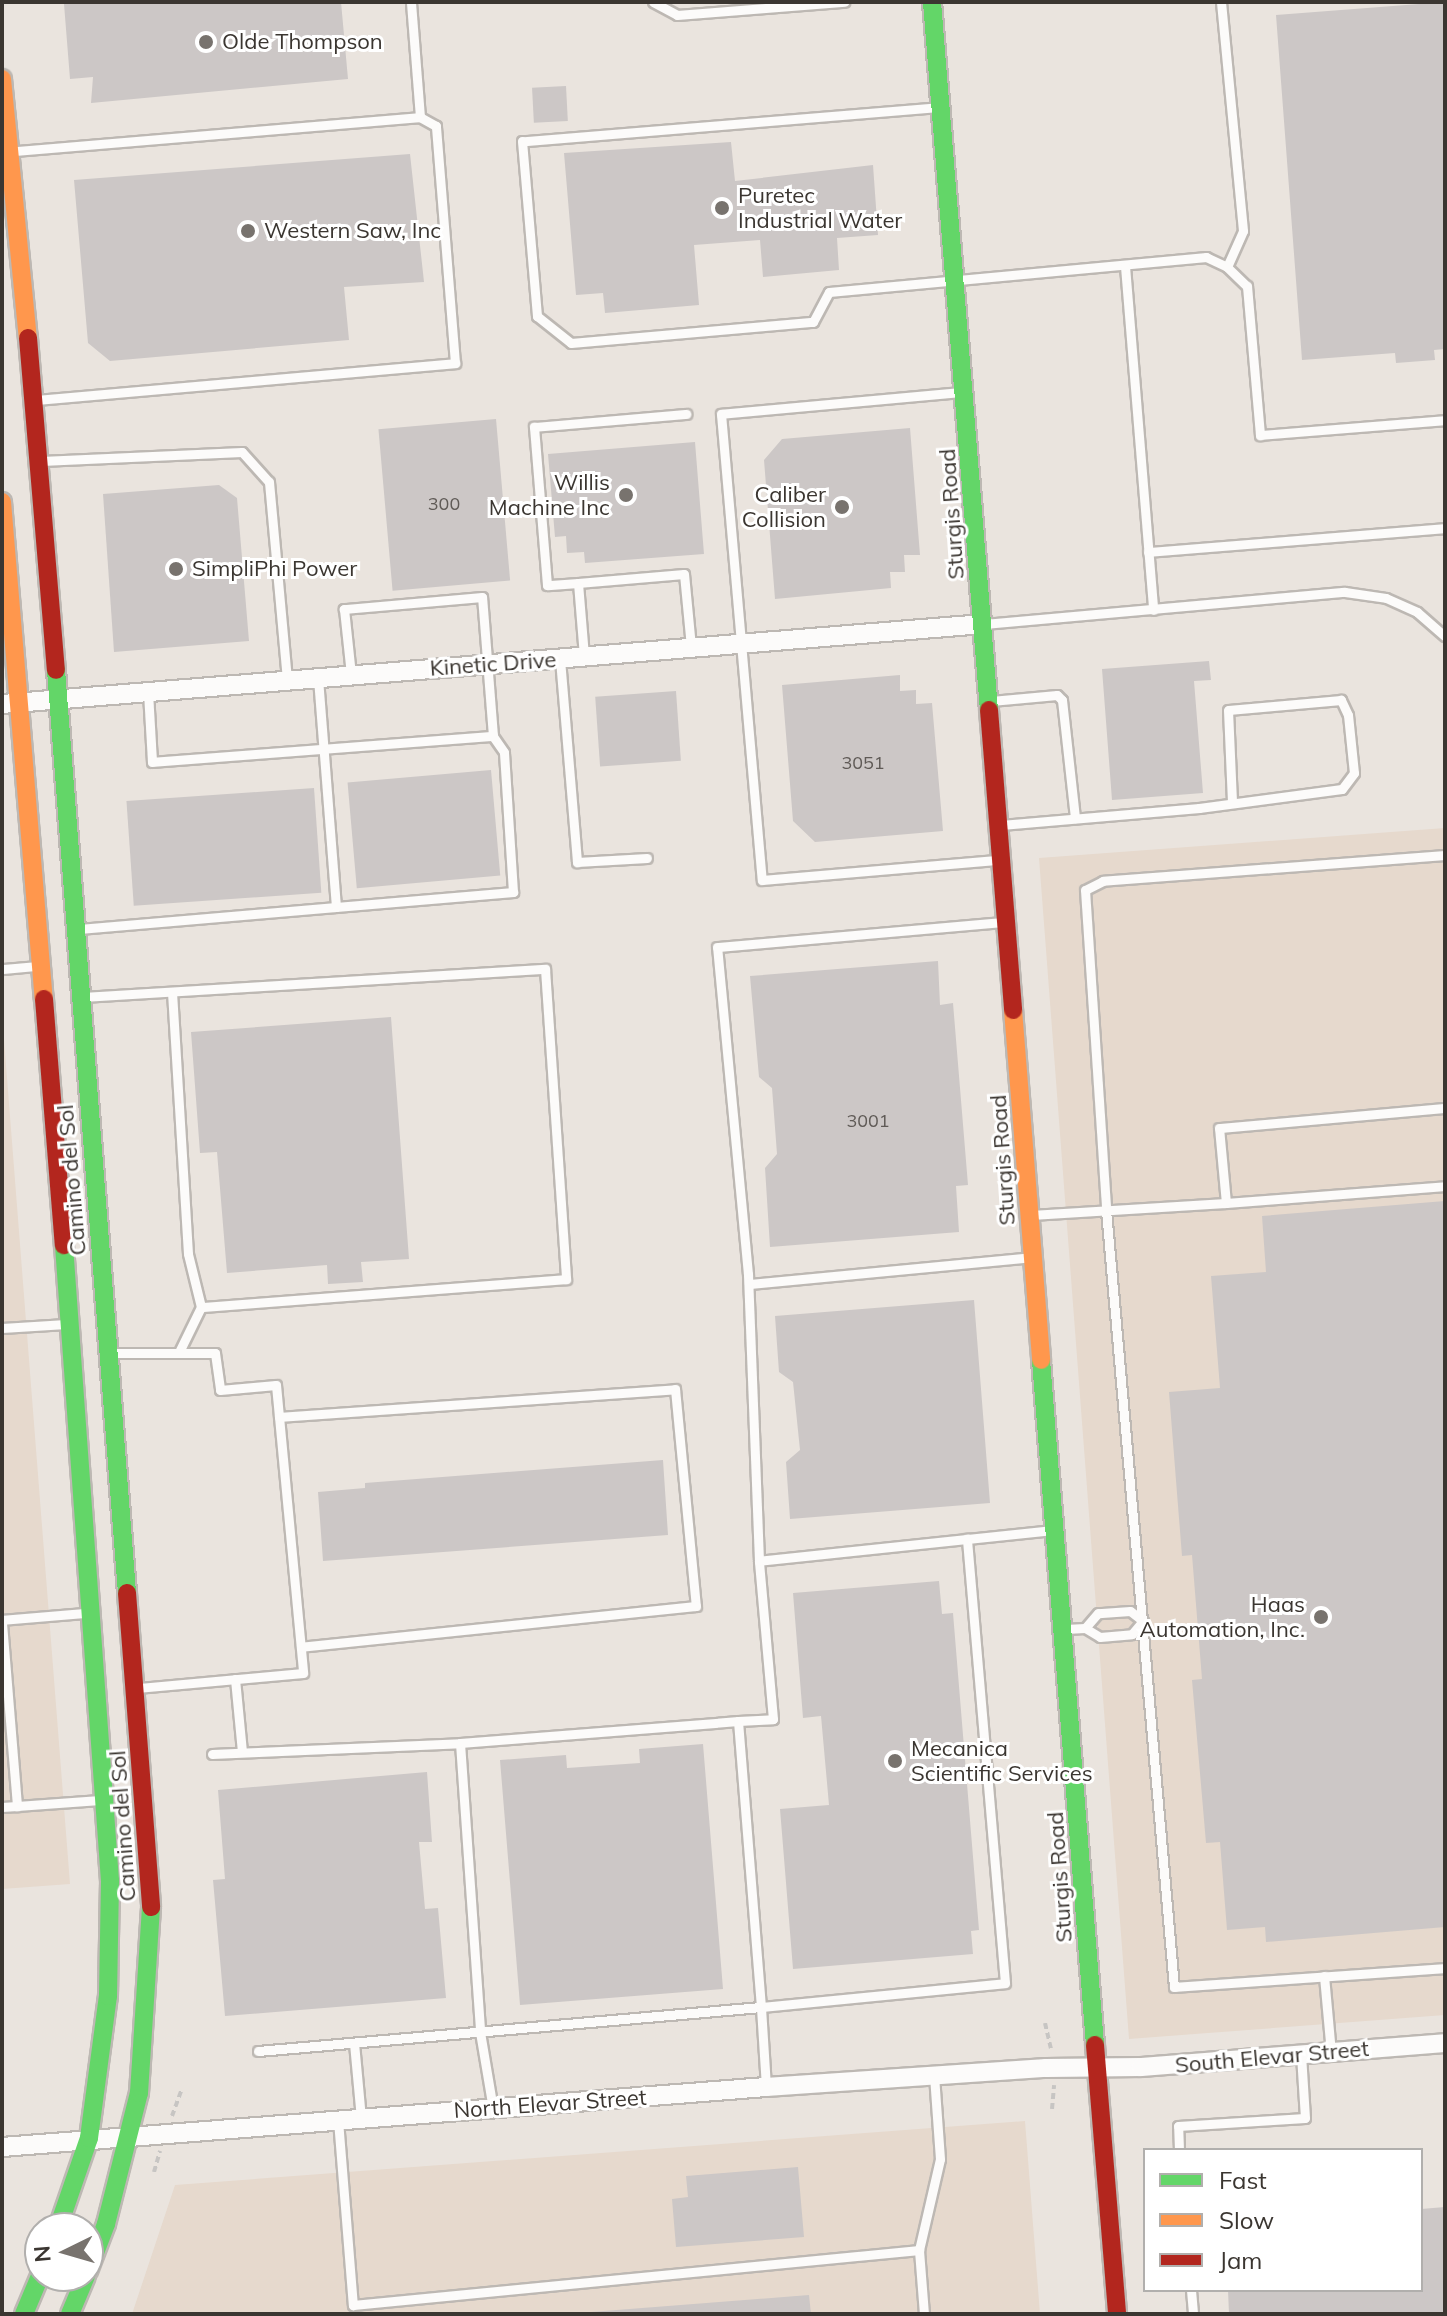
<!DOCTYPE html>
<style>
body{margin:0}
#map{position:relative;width:1447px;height:2316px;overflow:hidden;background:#eae4de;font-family:Mulish,sans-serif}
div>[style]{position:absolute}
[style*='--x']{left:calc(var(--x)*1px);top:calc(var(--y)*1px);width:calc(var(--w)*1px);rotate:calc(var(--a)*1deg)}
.built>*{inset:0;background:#e6d9cd}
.building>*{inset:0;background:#ccc7c6;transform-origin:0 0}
.path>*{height:4px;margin-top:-2px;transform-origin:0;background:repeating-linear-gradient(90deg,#c7c5c3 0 6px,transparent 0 10px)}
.roads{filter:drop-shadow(2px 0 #bdb8b3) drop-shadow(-2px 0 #bdb8b3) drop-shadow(0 2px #bdb8b3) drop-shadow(0 -2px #bdb8b3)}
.lane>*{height:9px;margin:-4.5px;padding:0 4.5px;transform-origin:4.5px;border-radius:4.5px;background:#fcfbfa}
.street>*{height:18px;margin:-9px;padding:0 9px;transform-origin:9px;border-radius:9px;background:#fcfbfa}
.fast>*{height:18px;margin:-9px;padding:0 9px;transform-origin:9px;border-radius:9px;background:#63d668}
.slow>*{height:18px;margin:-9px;padding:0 9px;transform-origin:9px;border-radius:9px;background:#ff974d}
.jam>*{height:18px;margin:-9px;padding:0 9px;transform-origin:9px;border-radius:9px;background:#b3261e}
.dots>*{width:22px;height:22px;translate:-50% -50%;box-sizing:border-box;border:4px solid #fff;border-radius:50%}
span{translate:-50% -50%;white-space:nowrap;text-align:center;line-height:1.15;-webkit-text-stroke:6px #fff;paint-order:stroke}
.number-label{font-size:18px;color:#5f5a56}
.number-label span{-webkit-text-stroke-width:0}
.poi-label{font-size:22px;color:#3b3631}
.left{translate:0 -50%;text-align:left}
.right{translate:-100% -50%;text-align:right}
.street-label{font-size:22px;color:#3b3631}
.frame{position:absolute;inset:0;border:4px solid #3b3631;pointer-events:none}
.legend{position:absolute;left:1143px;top:2148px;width:280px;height:144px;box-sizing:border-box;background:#fff;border:2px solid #b1afad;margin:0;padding:10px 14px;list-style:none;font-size:24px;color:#3b3631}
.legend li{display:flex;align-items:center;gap:16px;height:40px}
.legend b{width:40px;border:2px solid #b1afad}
.north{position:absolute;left:24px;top:2212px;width:80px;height:80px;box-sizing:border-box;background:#fff;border:2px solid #b1afad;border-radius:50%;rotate:265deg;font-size:22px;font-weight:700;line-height:32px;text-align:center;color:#3b3631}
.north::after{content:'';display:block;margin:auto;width:28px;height:36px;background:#78736e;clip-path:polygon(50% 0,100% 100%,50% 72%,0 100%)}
</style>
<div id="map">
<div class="built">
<div style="clip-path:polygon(1445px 828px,1445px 2015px,1129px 2039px,1039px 858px)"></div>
<div style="clip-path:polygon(2px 1014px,70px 1884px,2px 1889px)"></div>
<div style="clip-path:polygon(1025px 2121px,1040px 2314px,132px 2314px,175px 2185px)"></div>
</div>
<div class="building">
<div style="clip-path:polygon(45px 2px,341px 2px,348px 79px,91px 103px,93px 77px,70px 79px,64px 4px)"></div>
<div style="clip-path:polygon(1445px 2px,1445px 349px,1434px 350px,1435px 360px,1396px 363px,1395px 353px,1302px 360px,1276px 15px)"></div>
<div style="left:566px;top:86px;width:35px;height:34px;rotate:87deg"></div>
<div style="clip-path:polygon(731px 142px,735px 181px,873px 165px,878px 235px,837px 238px,839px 270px,763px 277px,760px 240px,694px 245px,699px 305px,605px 313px,603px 293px,576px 295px,564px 153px)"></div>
<div style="clip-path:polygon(410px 154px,424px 282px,344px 287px,349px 340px,110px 361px,88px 343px,74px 180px)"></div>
<div style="left:496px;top:419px;width:162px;height:118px;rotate:85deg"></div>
<div style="clip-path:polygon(910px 428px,920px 555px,904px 555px,905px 572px,890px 572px,891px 588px,775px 599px,764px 460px,782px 439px)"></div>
<div style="clip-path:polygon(695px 442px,704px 554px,585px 563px,584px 552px,567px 553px,566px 536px,555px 537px,548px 454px)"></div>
<div style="clip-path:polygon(219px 485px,237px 498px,249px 641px,114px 652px,103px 494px)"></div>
<div style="clip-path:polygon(1209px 661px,1211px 680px,1194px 681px,1203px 793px,1112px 800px,1102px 669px)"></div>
<div style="clip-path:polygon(900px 675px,900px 691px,916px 690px,916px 704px,932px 703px,943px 831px,815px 842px,793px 821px,782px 685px)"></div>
<div style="left:676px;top:691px;width:70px;height:81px;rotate:86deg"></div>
<div style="left:491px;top:770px;width:106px;height:144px;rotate:85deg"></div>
<div style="left:314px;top:788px;width:105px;height:188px;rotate:86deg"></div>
<div style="clip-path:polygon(938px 961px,940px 1005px,953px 1003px,968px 1185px,956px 1186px,959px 1232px,770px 1247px,765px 1168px,777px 1154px,772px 1088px,759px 1077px,750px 976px)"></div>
<div style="clip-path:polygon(391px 1017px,409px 1259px,361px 1262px,363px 1282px,328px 1284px,327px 1265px,227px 1273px,217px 1152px,200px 1153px,191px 1032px)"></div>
<div style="clip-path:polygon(1445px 1201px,1445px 1927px,1266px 1942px,1265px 1927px,1227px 1930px,1220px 1842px,1206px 1843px,1192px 1680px,1202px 1679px,1192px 1555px,1182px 1556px,1169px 1392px,1220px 1388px,1211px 1276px,1266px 1272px,1262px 1216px)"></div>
<div style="clip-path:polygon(974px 1300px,990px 1503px,790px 1519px,786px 1462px,800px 1450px,793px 1382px,779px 1372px,775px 1316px)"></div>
<div style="clip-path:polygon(663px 1460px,668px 1535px,323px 1561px,318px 1492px,365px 1488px,365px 1483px)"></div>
<div style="clip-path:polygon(939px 1581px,942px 1614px,953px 1613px,979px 1930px,971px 1931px,973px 1954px,793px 1969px,780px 1809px,829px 1805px,821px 1716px,803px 1718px,793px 1593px)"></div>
<div style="clip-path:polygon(703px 1744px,723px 1989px,520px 2005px,500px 1760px,566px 1755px,567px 1768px,640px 1763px,639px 1749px)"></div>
<div style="clip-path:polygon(427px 1772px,432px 1842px,419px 1842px,425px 1909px,438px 1908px,446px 1998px,225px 2016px,213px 1880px,225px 1879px,218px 1790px)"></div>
<div style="clip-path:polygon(798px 2167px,804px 2237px,676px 2247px,672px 2199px,688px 2197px,686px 2176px)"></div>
<div style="clip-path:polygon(1445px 2207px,1445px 2314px,1229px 2314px,1228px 2290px,1421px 2290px,1421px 2209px)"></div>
<div style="clip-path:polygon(809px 2295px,811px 2314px,591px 2314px,591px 2312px)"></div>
</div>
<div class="path">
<div style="--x:1045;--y:2023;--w:26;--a:77"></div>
<div style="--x:1052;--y:2109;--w:24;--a:-85"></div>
<div style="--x:172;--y:2116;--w:27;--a:-70"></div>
<div style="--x:154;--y:2172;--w:22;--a:-74"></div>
</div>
<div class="roads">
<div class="lane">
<div style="--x:653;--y:2;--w:27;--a:28"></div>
<div style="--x:677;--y:15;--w:168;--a:-4.5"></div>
<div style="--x:1221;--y:2;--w:230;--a:84.5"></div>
<div style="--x:1243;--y:231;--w:39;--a:114"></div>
<div style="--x:940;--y:107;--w:419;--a:175.3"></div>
<div style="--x:522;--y:141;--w:176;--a:85.1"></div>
<div style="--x:537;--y:316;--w:43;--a:38.5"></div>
<div style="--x:571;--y:343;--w:243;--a:-5"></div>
<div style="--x:813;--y:322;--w:34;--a:-62"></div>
<div style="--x:829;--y:292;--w:379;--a:-5.3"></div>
<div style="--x:1206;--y:257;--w:23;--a:25"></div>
<div style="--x:1227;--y:267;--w:28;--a:44"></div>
<div style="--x:1247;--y:286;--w:150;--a:85"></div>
<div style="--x:1260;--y:435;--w:186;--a:-4.6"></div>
<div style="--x:16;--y:151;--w:405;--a:-4.8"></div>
<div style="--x:420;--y:117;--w:115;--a:-94.5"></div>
<div style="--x:1125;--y:266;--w:345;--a:85.3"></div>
<div style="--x:962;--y:392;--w:242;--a:174.8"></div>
<div style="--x:721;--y:414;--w:468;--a:85"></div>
<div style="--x:762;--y:880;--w:235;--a:-4.9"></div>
<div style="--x:35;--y:400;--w:422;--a:-5"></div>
<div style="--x:455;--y:363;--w:238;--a:-94.6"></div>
<div style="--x:436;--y:126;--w:18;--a:-151"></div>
<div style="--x:41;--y:461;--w:201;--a:-2.6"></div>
<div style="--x:242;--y:452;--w:40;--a:48"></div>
<div style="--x:269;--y:482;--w:198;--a:84.8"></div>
<div style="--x:1148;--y:552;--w:298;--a:-4.6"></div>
<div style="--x:578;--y:583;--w:106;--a:-4.9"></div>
<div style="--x:684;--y:574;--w:73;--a:84.5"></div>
<div style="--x:984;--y:624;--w:362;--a:-5.1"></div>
<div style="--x:1345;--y:592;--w:41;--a:8.3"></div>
<div style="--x:1386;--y:598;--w:34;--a:24"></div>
<div style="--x:1417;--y:612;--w:37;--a:41"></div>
<div style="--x:584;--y:656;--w:73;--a:-94.7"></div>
<div style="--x:578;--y:583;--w:31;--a:176"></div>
<div style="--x:547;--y:585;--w:159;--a:-94.7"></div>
<div style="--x:534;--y:427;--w:153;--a:-4.9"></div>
<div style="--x:560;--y:659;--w:204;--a:85.2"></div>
<div style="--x:577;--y:862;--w:70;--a:-3.3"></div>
<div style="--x:148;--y:692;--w:70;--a:86.7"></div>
<div style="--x:152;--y:762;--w:342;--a:-4.4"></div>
<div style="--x:493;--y:736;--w:139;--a:-94.5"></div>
<div style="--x:482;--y:597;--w:139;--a:175"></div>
<div style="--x:344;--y:609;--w:66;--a:83.9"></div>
<div style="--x:991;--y:701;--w:66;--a:-5.2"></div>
<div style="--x:1057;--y:695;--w:7;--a:45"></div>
<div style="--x:1062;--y:700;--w:119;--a:83.7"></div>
<div style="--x:1001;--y:825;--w:199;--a:-4.9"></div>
<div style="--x:1199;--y:808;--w:144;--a:-7.6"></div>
<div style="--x:1342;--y:789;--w:20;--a:-53"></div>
<div style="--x:1354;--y:773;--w:58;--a:-95.9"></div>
<div style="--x:1348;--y:715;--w:17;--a:-115"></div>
<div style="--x:1341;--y:700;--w:113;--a:174.9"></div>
<div style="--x:1228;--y:710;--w:92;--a:87.5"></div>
<div style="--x:1445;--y:855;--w:343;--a:175.7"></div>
<div style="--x:1103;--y:881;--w:20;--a:153"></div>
<div style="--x:1085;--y:890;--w:321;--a:86.2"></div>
<div style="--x:1106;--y:1210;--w:780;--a:85"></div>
<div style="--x:1174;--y:1987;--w:272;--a:-4"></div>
<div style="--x:336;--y:907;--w:178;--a:-4.8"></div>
<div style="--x:513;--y:892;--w:140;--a:-93.7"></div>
<div style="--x:504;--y:752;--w:19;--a:-125"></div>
<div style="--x:79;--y:929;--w:258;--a:-4.9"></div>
<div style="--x:336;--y:907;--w:231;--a:-94.5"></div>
<div style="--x:2;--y:969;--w:37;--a:-5"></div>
<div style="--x:172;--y:992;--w:262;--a:86.5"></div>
<div style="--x:188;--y:1254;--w:55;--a:76.2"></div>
<div style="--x:83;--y:997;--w:463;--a:-3.5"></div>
<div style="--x:545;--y:969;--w:311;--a:86.1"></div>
<div style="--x:566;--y:1279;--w:366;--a:175.6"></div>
<div style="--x:201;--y:1307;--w:50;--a:116.1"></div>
<div style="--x:1226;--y:1203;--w:220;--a:-4.4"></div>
<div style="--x:1031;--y:1215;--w:195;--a:-3.5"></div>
<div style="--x:1226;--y:1203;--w:75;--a:-95.3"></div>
<div style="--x:1219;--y:1128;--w:227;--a:-5.1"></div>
<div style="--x:749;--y:1284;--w:284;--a:-5.4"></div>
<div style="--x:2;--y:1328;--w:64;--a:-3.6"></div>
<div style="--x:111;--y:1353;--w:104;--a:0"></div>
<div style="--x:215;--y:1353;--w:37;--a:82"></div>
<div style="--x:220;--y:1390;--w:56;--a:-5.1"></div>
<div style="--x:276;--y:1385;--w:289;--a:84.6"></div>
<div style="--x:303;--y:1673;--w:167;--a:174.8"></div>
<div style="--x:279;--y:1417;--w:397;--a:-4"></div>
<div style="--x:675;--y:1389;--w:218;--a:84.5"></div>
<div style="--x:696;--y:1606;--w:397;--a:174.1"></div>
<div style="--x:967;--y:1539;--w:87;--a:-5.9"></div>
<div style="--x:2;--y:1620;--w:84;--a:-4.8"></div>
<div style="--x:2;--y:1623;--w:184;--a:85.3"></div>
<div style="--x:17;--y:1806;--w:83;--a:-4.1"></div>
<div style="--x:1065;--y:1629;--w:20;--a:-3"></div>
<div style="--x:1085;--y:1628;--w:17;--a:31"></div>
<div style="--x:1100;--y:1637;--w:32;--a:-5"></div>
<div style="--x:1132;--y:1634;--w:17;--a:-50"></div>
<div style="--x:1143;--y:1621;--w:16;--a:-142"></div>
<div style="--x:1130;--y:1611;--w:32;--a:176"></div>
<div style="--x:1098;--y:1613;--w:20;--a:131"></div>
<div style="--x:235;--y:1679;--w:73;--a:84.5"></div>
<div style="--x:460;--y:1743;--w:290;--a:86"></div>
<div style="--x:480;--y:2032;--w:78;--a:80.4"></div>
<div style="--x:212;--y:1754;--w:248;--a:-2.5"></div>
<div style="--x:460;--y:1743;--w:279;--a:-4.5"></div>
<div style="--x:2;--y:1807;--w:15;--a:-4"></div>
<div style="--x:1324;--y:1976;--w:77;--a:84.8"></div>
<div style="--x:354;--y:2043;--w:75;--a:84.7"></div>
<div style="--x:258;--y:2051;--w:505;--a:-5"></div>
<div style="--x:761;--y:2007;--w:287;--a:-94.6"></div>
<div style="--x:738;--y:1721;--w:35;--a:-3"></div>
<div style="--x:773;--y:1719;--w:159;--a:-95.1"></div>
<div style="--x:766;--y:2087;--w:80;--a:-93.6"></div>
<div style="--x:761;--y:2007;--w:245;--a:-5.6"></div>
<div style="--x:1005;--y:1983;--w:446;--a:-94.9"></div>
<div style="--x:967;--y:1539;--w:209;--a:174"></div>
<div style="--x:759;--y:1561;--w:287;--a:-92.2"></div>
<div style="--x:748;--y:1274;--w:328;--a:-95.4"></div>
<div style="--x:717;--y:947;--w:288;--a:-5"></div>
<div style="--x:338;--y:2120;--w:186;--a:85.4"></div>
<div style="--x:353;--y:2305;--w:569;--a:-5.55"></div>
<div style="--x:1179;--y:2150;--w:24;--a:-92"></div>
<div style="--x:1178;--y:2126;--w:127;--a:-3.6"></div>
<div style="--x:1305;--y:2118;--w:63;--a:-93.6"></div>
<div style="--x:1191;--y:2290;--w:24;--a:85"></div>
<div style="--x:924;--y:2314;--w:64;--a:-94.5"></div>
<div style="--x:919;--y:2250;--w:93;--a:-77"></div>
<div style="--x:940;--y:2159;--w:84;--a:-94.1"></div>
</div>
<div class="street">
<div style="--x:2;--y:704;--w:985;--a:-4.66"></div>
<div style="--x:2;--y:2147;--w:766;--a:-4.49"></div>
<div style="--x:766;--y:2087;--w:281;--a:-3.9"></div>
<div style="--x:1046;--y:2068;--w:95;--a:-0.6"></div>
<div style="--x:1141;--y:2067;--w:305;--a:-4.5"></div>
</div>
<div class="fast">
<div style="--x:932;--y:2;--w:710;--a:85.4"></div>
<div style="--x:56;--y:670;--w:926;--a:85.6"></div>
<div style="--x:1041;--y:1360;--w:687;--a:85.49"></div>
<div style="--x:58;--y:2228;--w:95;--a:-71"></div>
<div style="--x:89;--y:2138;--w:143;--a:-82.4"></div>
<div style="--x:108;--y:1996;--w:115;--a:-89"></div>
<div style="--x:110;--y:1881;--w:638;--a:-94.14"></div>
<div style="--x:88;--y:2271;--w:50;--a:-69"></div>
<div style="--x:106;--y:2224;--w:135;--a:-75.9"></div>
<div style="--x:139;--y:2093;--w:186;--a:-86.3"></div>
<div style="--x:24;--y:2314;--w:41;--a:-67.2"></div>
<div style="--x:70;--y:2314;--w:41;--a:-67.2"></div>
</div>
<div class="slow">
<div style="--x:2;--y:79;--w:260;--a:84.3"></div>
<div style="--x:2;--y:502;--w:499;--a:85.2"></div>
<div style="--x:1013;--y:1010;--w:351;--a:85.4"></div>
</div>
<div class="jam">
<div style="--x:28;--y:338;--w:333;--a:85.2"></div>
<div style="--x:989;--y:710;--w:301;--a:85.4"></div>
<div style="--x:44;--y:999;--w:247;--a:85.4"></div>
<div style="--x:127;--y:1593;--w:315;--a:85.6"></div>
<div style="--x:1095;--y:2045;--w:270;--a:85.3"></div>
</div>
</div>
<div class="dots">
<div style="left:206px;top:42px;background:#78736e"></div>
<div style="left:722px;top:208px;background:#78736e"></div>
<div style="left:248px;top:231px;background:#78736e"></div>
<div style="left:626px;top:495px;background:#78736e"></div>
<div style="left:842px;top:507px;background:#78736e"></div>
<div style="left:176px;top:569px;background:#78736e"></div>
<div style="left:1321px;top:1617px;background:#78736e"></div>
<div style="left:895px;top:1761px;background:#78736e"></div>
</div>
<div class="number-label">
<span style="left:444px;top:504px">300</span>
<span style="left:863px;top:763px">3051</span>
<span style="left:868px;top:1121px">3001</span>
</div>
<div class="poi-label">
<span class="left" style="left:222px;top:42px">Olde Thompson</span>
<span class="left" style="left:738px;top:208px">Puretec<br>Industrial Water</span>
<span class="left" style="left:264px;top:231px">Western Saw, Inc</span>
<span class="right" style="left:610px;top:495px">Willis<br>Machine Inc</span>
<span class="right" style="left:826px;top:507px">Caliber<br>Collision</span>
<span class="left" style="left:192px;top:569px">SimpliPhi Power</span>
<span class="right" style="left:1305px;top:1617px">Haas<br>Automation, Inc.</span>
<span class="left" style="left:911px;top:1761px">Mecanica<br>Scientific Services</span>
</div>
<div class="street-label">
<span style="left:952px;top:514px;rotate:-94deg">Sturgis Road</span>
<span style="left:493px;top:664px;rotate:-4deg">Kinetic Drive</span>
<span style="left:1003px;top:1160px;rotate:-94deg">Sturgis Road</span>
<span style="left:72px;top:1180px;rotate:-95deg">Camino del Sol</span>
<span style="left:123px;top:1826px;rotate:-94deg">Camino del Sol</span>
<span style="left:1060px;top:1877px;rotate:-94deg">Sturgis Road</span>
<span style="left:1272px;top:2057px;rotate:-5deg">South Elevar Street</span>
<span style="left:550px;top:2104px;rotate:-4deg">North Elevar Street</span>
</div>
<div class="frame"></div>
<ul class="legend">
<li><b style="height:10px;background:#63d668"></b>Fast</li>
<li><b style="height:10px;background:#ff974d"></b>Slow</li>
<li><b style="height:10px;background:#b3261e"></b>Jam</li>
</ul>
<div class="north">N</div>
</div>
